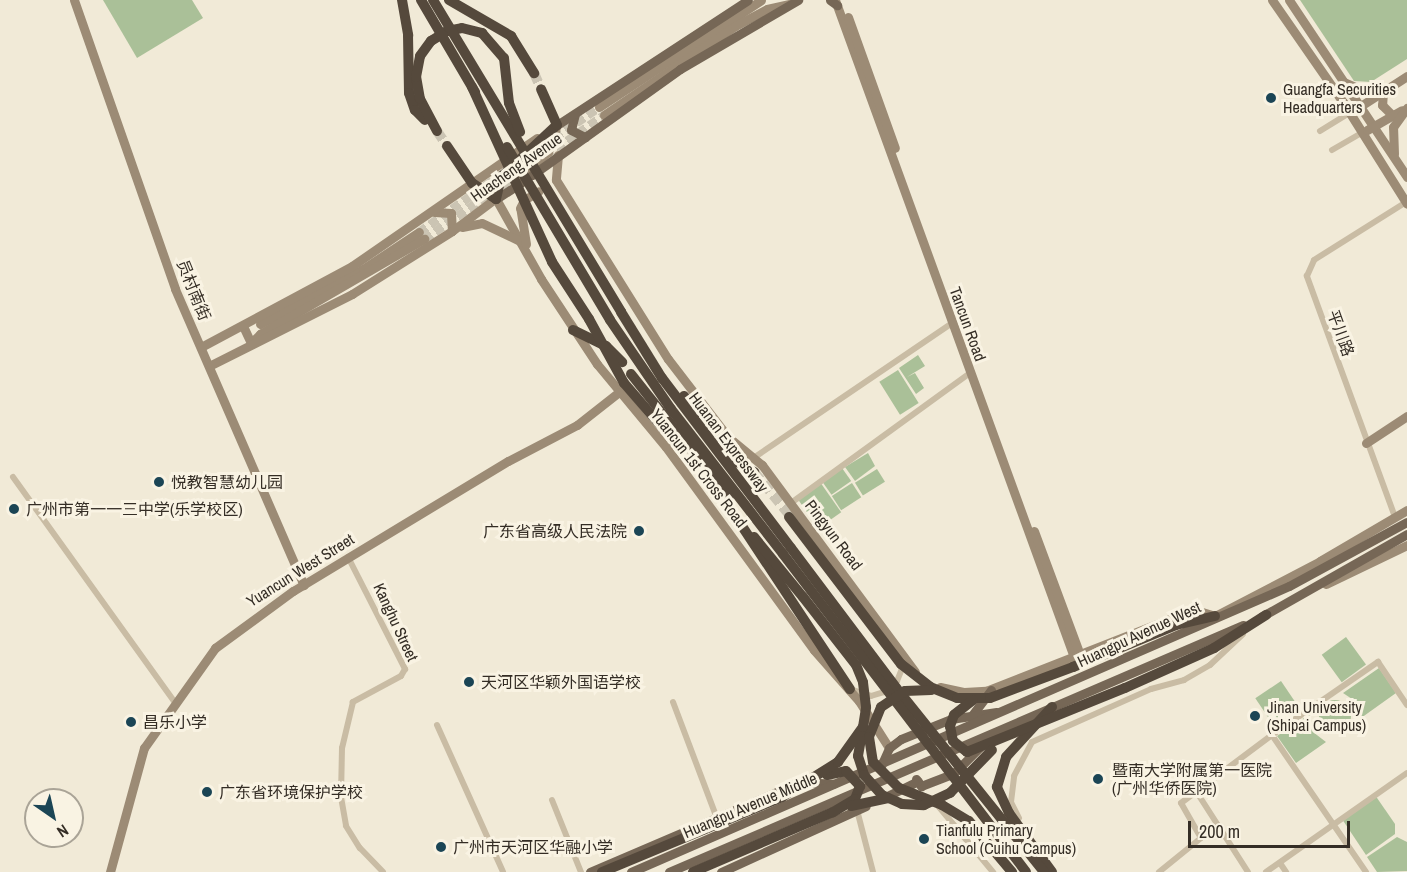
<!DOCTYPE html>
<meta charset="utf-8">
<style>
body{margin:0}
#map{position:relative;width:1407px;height:872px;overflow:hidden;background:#f1ead7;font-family:"Archivo Narrow","Noto Sans SC",sans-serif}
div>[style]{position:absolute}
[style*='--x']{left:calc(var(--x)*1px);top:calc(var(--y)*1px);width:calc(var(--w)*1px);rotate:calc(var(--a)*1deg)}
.green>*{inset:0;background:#aac098;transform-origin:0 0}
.round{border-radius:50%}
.secondary-tunnel>*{height:9px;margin-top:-4.5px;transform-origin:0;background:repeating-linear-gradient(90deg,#cbc4b3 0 9px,transparent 0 13.5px)}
.highway-tunnel>*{height:10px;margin-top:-5px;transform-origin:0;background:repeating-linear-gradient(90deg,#cbc4b3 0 10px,transparent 0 15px)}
.street>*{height:6px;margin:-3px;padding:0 3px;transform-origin:3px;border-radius:3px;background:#c9bca4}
.secondary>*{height:9px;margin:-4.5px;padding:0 4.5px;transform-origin:4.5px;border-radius:4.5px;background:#9c8b75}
.primary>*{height:9px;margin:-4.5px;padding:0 4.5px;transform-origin:4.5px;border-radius:4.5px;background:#766756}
.highway>*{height:10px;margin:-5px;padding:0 5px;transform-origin:5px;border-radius:5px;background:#55493c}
.highway-bridge>*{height:10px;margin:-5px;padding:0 5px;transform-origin:5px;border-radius:5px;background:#55493c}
.dots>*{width:16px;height:16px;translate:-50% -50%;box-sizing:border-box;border:3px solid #f9f3e3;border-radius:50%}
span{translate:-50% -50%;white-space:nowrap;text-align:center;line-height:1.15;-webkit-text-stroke:6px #f9f3e3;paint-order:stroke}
.poi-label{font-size:16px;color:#342d25}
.left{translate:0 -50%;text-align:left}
.right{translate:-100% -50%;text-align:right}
.street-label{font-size:16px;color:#342d25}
.north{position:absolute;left:24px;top:788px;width:60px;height:60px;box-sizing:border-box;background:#f9f3e3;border:2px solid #aaa497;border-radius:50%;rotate:146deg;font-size:16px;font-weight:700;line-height:24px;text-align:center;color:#342d25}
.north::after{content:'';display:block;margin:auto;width:21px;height:27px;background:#1b4555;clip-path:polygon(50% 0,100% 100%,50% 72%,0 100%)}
.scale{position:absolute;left:1188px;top:821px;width:162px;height:27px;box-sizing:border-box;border:3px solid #342d25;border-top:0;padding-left:8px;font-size:18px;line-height:21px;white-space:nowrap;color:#342d25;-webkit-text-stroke:4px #f9f3e3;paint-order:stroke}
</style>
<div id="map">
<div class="green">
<div style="clip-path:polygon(103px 0,192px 0,203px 18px,137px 58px)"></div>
<div style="clip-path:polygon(1300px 0,1407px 0,1407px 59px,1371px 82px,1354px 81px)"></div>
<div style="clip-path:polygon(918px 355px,925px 366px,907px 377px,915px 373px,924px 388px,916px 394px,899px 368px)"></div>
<div style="left:898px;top:370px;width:39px;height:22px;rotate:58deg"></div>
<div style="clip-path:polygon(868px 453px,875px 466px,855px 481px,845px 467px)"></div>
<div style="left:842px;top:468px;width:16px;height:24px;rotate:55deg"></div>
<div style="left:877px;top:469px;width:15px;height:26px;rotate:58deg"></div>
<div style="left:820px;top:482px;width:37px;height:28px;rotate:55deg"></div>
<div style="left:852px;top:483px;width:17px;height:24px;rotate:57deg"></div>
<div style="left:1346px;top:637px;width:34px;height:30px;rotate:54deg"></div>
<div style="clip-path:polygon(1379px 668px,1396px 693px,1361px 718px,1355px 701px,1343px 693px)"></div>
<div style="left:1281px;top:681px;width:30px;height:31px;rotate:56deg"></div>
<div class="round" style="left:1319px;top:700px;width:32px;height:32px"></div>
<div style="clip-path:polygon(1310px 714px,1313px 732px,1326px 742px,1296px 763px,1277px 736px)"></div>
<div style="clip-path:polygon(1375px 795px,1395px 824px,1395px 834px,1366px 855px,1342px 819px)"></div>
<div style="clip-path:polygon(1397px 837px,1407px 842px,1407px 871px,1377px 872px,1367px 857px)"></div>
</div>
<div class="secondary-tunnel">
<div style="--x:532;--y:153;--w:81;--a:-34.5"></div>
<div style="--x:545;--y:156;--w:72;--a:-34.8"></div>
<div style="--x:419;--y:232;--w:103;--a:-35.1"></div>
<div style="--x:424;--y:239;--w:114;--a:-34.7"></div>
</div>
<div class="highway-tunnel">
<div style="--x:534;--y:73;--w:17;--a:66"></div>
<div style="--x:437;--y:131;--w:18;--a:56"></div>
<div style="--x:754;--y:472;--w:66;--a:50.5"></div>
</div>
<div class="street">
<div style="--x:1320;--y:131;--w:46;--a:-31.6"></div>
<div style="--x:1332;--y:150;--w:34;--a:-30"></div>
<div style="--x:755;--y:457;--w:238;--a:-34.2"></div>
<div style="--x:13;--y:477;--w:276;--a:54.3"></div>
<div style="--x:791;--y:503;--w:221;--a:-36"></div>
<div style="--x:1395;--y:517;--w:257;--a:-110.1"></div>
<div style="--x:1307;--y:276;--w:17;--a:-66"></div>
<div style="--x:1314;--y:260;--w:109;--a:-32.2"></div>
<div style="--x:348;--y:557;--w:126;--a:63"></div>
<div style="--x:405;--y:669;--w:8;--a:120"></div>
<div style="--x:401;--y:676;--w:55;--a:151.6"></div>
<div style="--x:353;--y:702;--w:47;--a:103.4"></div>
<div style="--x:342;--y:748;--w:49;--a:91.2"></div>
<div style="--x:341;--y:797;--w:29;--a:80"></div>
<div style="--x:346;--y:826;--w:26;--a:58"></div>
<div style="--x:360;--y:848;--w:33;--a:46"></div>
<div style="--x:850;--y:689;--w:22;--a:18"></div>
<div style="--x:871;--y:696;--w:14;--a:-17"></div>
<div style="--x:884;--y:692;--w:17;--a:-40"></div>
<div style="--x:897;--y:681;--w:18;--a:-68"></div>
<div style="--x:673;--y:702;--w:122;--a:69.3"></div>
<div style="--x:437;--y:725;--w:161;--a:65.8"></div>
<div style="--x:1196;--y:791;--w:96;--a:57.3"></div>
<div style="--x:552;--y:800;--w:78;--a:68.1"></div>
<div style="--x:939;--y:807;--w:85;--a:50.3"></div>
<div style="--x:857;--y:810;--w:64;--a:75.5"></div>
<div style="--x:1019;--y:818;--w:18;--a:-117"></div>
<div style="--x:1011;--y:802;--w:26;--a:-83"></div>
<div style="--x:1014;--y:776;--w:38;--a:-62"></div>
<div style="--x:1032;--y:742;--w:130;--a:-24"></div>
<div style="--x:1151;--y:689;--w:34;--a:-15"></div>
<div style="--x:1184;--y:680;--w:30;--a:-30"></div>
<div style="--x:1210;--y:665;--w:45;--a:-43.2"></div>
<div style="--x:1280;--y:863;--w:11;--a:56"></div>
<div style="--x:1159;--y:872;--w:54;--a:-39"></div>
<div style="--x:1201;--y:838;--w:40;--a:-119.7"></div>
<div style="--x:1181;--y:803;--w:114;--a:-36.8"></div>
<div style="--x:1266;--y:872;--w:172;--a:-35.1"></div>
<div style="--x:1366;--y:872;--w:166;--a:-124.5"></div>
<div style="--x:1272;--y:735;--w:129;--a:-34.6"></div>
<div style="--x:1378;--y:662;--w:52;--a:56"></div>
</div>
<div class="secondary">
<div style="--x:74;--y:0;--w:306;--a:70.7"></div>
<div style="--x:175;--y:289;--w:323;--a:66.5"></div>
<div style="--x:835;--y:0;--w:699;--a:70.01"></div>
<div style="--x:1272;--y:0;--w:124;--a:55.2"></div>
<div style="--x:1343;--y:102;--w:120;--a:57.9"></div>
<div style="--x:1289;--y:0;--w:213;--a:56.3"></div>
<div style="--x:848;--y:17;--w:139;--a:70.3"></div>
<div style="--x:1344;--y:82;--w:22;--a:24"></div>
<div style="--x:1364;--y:91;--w:18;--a:-6"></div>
<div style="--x:1383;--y:92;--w:13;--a:94"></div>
<div style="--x:1382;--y:105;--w:14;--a:45"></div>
<div style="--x:599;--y:107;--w:194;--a:-33.4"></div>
<div style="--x:1359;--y:107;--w:57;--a:-32.9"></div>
<div style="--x:604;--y:115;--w:158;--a:-34.2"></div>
<div style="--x:735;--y:26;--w:36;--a:-28"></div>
<div style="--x:767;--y:9;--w:22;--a:-13"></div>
<div style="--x:1367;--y:130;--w:40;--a:-29.7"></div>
<div style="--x:1394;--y:154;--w:27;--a:-92"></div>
<div style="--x:1393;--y:127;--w:24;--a:-54"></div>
<div style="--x:558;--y:155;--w:25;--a:95"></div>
<div style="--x:556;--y:180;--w:211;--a:58"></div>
<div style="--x:668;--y:359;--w:98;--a:52.4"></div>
<div style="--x:728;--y:437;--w:44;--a:39.5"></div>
<div style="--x:762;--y:465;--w:257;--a:53.5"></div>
<div style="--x:519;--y:178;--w:39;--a:-42"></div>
<div style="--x:548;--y:152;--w:28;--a:-72"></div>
<div style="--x:496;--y:199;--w:92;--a:60.6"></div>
<div style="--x:541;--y:279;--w:102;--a:56.6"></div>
<div style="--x:597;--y:364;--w:108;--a:50.3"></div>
<div style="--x:666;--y:447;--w:251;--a:53.9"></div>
<div style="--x:814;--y:650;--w:68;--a:48.6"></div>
<div style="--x:859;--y:701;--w:56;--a:57.4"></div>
<div style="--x:434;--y:212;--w:17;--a:3"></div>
<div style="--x:451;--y:213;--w:18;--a:87"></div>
<div style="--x:462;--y:227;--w:20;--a:-11"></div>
<div style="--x:482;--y:223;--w:44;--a:25.4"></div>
<div style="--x:526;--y:244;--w:36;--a:-99"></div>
<div style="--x:520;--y:208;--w:9;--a:-63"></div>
<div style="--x:524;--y:200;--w:17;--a:-31"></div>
<div style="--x:260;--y:324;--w:117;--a:-28.1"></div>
<div style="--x:363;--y:269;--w:67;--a:-33.5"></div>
<div style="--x:243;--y:326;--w:19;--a:65"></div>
<div style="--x:251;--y:343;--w:13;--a:-45"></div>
<div style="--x:260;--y:334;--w:190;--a:-30.1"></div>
<div style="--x:201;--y:347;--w:171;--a:-28.2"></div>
<div style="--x:352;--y:266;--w:225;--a:-34.7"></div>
<div style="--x:211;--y:365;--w:158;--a:-26.7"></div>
<div style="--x:352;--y:294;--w:118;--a:-32.2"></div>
<div style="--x:452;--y:231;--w:60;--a:-36.9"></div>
<div style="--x:1366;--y:443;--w:49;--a:-33.4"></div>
<div style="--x:1034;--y:531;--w:132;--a:69.6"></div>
<div style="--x:1326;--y:584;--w:90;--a:-25.7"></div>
<div style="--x:940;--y:687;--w:25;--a:12"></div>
<div style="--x:964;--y:692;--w:22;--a:-3"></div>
<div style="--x:986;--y:691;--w:200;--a:-21.4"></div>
<div style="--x:1172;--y:618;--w:28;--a:-15"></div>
<div style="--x:1199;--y:611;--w:17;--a:17"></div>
<div style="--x:1215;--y:616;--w:119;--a:-27.6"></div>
<div style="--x:1320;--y:561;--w:101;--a:-30.4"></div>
<div style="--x:110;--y:872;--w:129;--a:-74.7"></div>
<div style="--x:144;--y:748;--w:123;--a:-54.6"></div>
<div style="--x:215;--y:648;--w:97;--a:-36.2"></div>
<div style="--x:293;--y:591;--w:251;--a:-31.2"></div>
<div style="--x:508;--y:461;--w:78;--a:-27.6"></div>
<div style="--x:577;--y:425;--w:53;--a:-38.2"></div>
</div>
<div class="primary">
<div style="--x:830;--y:0;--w:9;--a:36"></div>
<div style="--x:575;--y:114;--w:16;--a:104"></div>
<div style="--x:571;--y:130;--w:16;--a:27"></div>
<div style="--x:557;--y:125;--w:228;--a:-33.2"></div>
<div style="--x:532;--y:175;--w:182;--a:-35.6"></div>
<div style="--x:680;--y:69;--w:137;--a:-30.3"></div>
<div style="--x:496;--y:199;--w:30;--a:-33"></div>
<div style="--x:1261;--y:617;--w:168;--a:-29.6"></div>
<div style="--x:973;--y:714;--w:30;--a:-53"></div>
<div style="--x:881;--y:766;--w:20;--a:-66"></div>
<div style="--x:889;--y:748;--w:15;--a:-37"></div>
<div style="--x:901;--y:739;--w:54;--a:-21.8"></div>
<div style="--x:951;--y:719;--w:46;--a:-8.8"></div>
<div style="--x:916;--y:779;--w:9;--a:54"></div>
<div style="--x:921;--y:786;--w:34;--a:-21"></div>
<div style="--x:953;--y:774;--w:37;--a:-45"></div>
<div style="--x:881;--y:799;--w:41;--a:-25.9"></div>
<div style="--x:590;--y:872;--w:228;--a:-23.2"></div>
<div style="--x:800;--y:782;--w:34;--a:3"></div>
<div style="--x:631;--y:872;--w:717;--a:-23.49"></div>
<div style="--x:1289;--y:586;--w:134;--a:-28.5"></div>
<div style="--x:669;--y:872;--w:625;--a:-23.28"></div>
<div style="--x:721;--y:872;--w:159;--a:-24.5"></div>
</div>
<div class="highway">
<div style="--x:402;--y:0;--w:36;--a:80"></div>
<div style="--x:408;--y:35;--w:58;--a:89"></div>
<div style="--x:409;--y:93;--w:18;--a:71"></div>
<div style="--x:415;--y:110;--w:14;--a:45"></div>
<div style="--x:449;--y:0;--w:72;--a:30.1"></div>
<div style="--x:511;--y:36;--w:44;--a:58.1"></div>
<div style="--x:437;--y:131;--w:36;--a:-118"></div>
<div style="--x:420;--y:99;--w:22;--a:-100"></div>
<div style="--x:416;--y:77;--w:21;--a:-79"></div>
<div style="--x:420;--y:56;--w:19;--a:-54"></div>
<div style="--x:431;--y:41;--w:19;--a:-32"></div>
<div style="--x:447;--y:31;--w:15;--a:-11"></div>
<div style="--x:462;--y:28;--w:21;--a:14"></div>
<div style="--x:447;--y:146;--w:45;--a:56"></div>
<div style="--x:472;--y:183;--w:29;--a:34"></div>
<div style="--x:496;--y:199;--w:23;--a:-77"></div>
<div style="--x:501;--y:177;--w:76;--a:-42.9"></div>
<div style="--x:557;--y:125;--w:39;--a:-114"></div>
<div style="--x:621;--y:312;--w:78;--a:58.2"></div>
<div style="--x:662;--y:378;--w:213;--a:52.8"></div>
<div style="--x:610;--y:320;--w:108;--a:55.6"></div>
<div style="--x:671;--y:409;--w:183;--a:52.3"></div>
<div style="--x:573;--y:330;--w:37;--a:26"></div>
<div style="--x:606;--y:346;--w:23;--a:45"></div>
<div style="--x:631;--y:374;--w:157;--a:51.5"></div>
<div style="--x:684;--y:396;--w:85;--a:51.2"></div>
<div style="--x:737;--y:462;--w:20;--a:30"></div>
<div style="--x:734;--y:514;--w:210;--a:56.5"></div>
<div style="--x:754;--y:537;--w:77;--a:50.8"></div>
<div style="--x:1073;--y:667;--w:111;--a:-22.2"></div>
<div style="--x:1176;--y:625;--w:40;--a:-13"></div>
<div style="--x:1125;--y:688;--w:98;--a:-24.2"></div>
<div style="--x:1214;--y:648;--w:62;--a:-32.4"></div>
<div style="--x:858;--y:756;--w:29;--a:-80"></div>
<div style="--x:602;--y:872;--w:195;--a:-22.6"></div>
<div style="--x:693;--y:872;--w:152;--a:-23.2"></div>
<div style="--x:1052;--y:872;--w:73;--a:-126.1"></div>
<div style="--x:1009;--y:813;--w:29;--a:-115"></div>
<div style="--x:997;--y:787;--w:31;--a:-73"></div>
<div style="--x:1006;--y:757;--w:68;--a:-47.4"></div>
</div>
<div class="highway-bridge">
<div style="--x:421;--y:0;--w:107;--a:59.6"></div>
<div style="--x:433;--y:0;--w:364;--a:58.9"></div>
<div style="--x:482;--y:33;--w:33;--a:49"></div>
<div style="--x:504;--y:58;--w:45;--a:83.7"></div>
<div style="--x:509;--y:103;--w:31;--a:69"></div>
<div style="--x:472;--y:87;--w:192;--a:65.4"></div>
<div style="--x:552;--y:262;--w:68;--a:57"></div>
<div style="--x:589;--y:319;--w:73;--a:61.3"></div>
<div style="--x:624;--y:383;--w:78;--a:49.2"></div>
<div style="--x:507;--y:147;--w:201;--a:59.2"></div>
<div style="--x:789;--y:517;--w:185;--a:52.7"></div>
<div style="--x:901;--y:664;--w:37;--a:38"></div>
<div style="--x:930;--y:687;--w:29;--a:22"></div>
<div style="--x:957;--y:698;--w:33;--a:0"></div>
<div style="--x:990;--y:698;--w:89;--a:-20.5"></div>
<div style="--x:791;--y:548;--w:183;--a:53"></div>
<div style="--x:901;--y:694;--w:228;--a:51.2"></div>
<div style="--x:783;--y:554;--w:400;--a:52.6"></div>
<div style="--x:931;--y:690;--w:26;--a:178"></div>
<div style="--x:905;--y:691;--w:29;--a:146"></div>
<div style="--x:881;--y:707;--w:32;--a:112"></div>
<div style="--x:869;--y:737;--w:25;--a:81"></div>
<div style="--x:873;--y:762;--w:37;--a:45"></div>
<div style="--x:899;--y:788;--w:46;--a:21.6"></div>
<div style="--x:942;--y:805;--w:31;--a:31"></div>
<div style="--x:969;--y:821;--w:67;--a:49.9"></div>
<div style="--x:973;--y:700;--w:24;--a:142"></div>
<div style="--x:954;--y:715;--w:12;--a:110"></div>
<div style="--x:950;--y:726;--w:15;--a:79"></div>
<div style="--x:953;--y:741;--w:18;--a:38"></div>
<div style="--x:967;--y:752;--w:170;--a:-22.1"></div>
<div style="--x:858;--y:756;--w:20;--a:72"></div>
<div style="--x:864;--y:775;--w:27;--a:48"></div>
<div style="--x:882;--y:795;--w:22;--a:24"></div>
<div style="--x:902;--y:804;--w:22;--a:3"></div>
<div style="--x:924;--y:805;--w:29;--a:-25"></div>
<div style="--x:950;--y:793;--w:60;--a:-45.7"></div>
<div style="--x:827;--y:775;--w:19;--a:-12"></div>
<div style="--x:846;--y:771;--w:21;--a:47"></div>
<div style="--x:860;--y:786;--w:14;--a:111"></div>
<div style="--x:855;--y:799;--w:26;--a:149"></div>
<div style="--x:782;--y:797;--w:66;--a:-32"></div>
<div style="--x:838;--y:762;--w:43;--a:-54.5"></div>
<div style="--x:863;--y:727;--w:20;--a:-81"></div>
<div style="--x:866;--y:707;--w:25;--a:-97"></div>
<div style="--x:863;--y:682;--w:18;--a:-112"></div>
<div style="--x:856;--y:665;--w:86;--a:-127.9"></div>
<div style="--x:851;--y:806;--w:38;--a:-12"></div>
</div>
<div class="dots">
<div style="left:1271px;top:98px;background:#1b4555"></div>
<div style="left:159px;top:482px;background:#1b4555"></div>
<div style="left:14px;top:509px;background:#1b4555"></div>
<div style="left:639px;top:531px;background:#1b4555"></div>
<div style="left:469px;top:682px;background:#1b4555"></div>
<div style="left:1255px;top:716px;background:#1b4555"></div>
<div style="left:131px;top:722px;background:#1b4555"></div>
<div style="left:1098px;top:779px;background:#1b4555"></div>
<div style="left:207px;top:792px;background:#1b4555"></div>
<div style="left:924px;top:839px;background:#1b4555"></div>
<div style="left:441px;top:847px;background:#1b4555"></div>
</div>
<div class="poi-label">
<span class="left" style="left:1283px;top:98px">Guangfa Securities<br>Headquarters</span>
<span class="left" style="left:171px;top:482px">悦教智慧幼儿园</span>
<span class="left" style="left:26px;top:509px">广州市第一一三中学(乐学校区)</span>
<span class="right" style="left:627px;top:531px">广东省高级人民法院</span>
<span class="left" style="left:481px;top:682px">天河区华颖外国语学校</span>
<span class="left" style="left:1267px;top:716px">Jinan University<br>(Shipai Campus)</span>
<span class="left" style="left:143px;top:722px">昌乐小学</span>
<span class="left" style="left:1112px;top:779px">暨南大学附属第一医院<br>(广州华侨医院)</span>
<span class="left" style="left:219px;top:792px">广东省环境保护学校</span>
<span class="left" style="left:936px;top:839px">Tianfulu Primary<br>School (Cuihu Campus)</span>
<span class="left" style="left:453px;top:847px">广州市天河区华融小学</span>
</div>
<div class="street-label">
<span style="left:516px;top:167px;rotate:-35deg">Huacheng Avenue</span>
<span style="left:194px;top:290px;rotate:68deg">员村南街</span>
<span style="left:968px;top:324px;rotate:70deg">Tancun Road</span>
<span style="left:1341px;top:333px;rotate:70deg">平川路</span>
<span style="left:729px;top:442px;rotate:53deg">Huanan Expressway</span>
<span style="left:699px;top:468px;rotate:52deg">Yuancun 1st Cross Road</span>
<span style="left:834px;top:535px;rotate:53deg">Pingyun Road</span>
<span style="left:300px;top:570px;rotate:-32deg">Yuancun West Street</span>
<span style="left:396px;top:622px;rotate:65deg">Kanghu Street</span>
<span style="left:1139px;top:634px;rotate:-25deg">Huangpu Avenue West</span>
<span style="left:750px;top:805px;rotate:-23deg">Huangpu Avenue Middle</span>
</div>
<div class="north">N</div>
<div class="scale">200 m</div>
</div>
